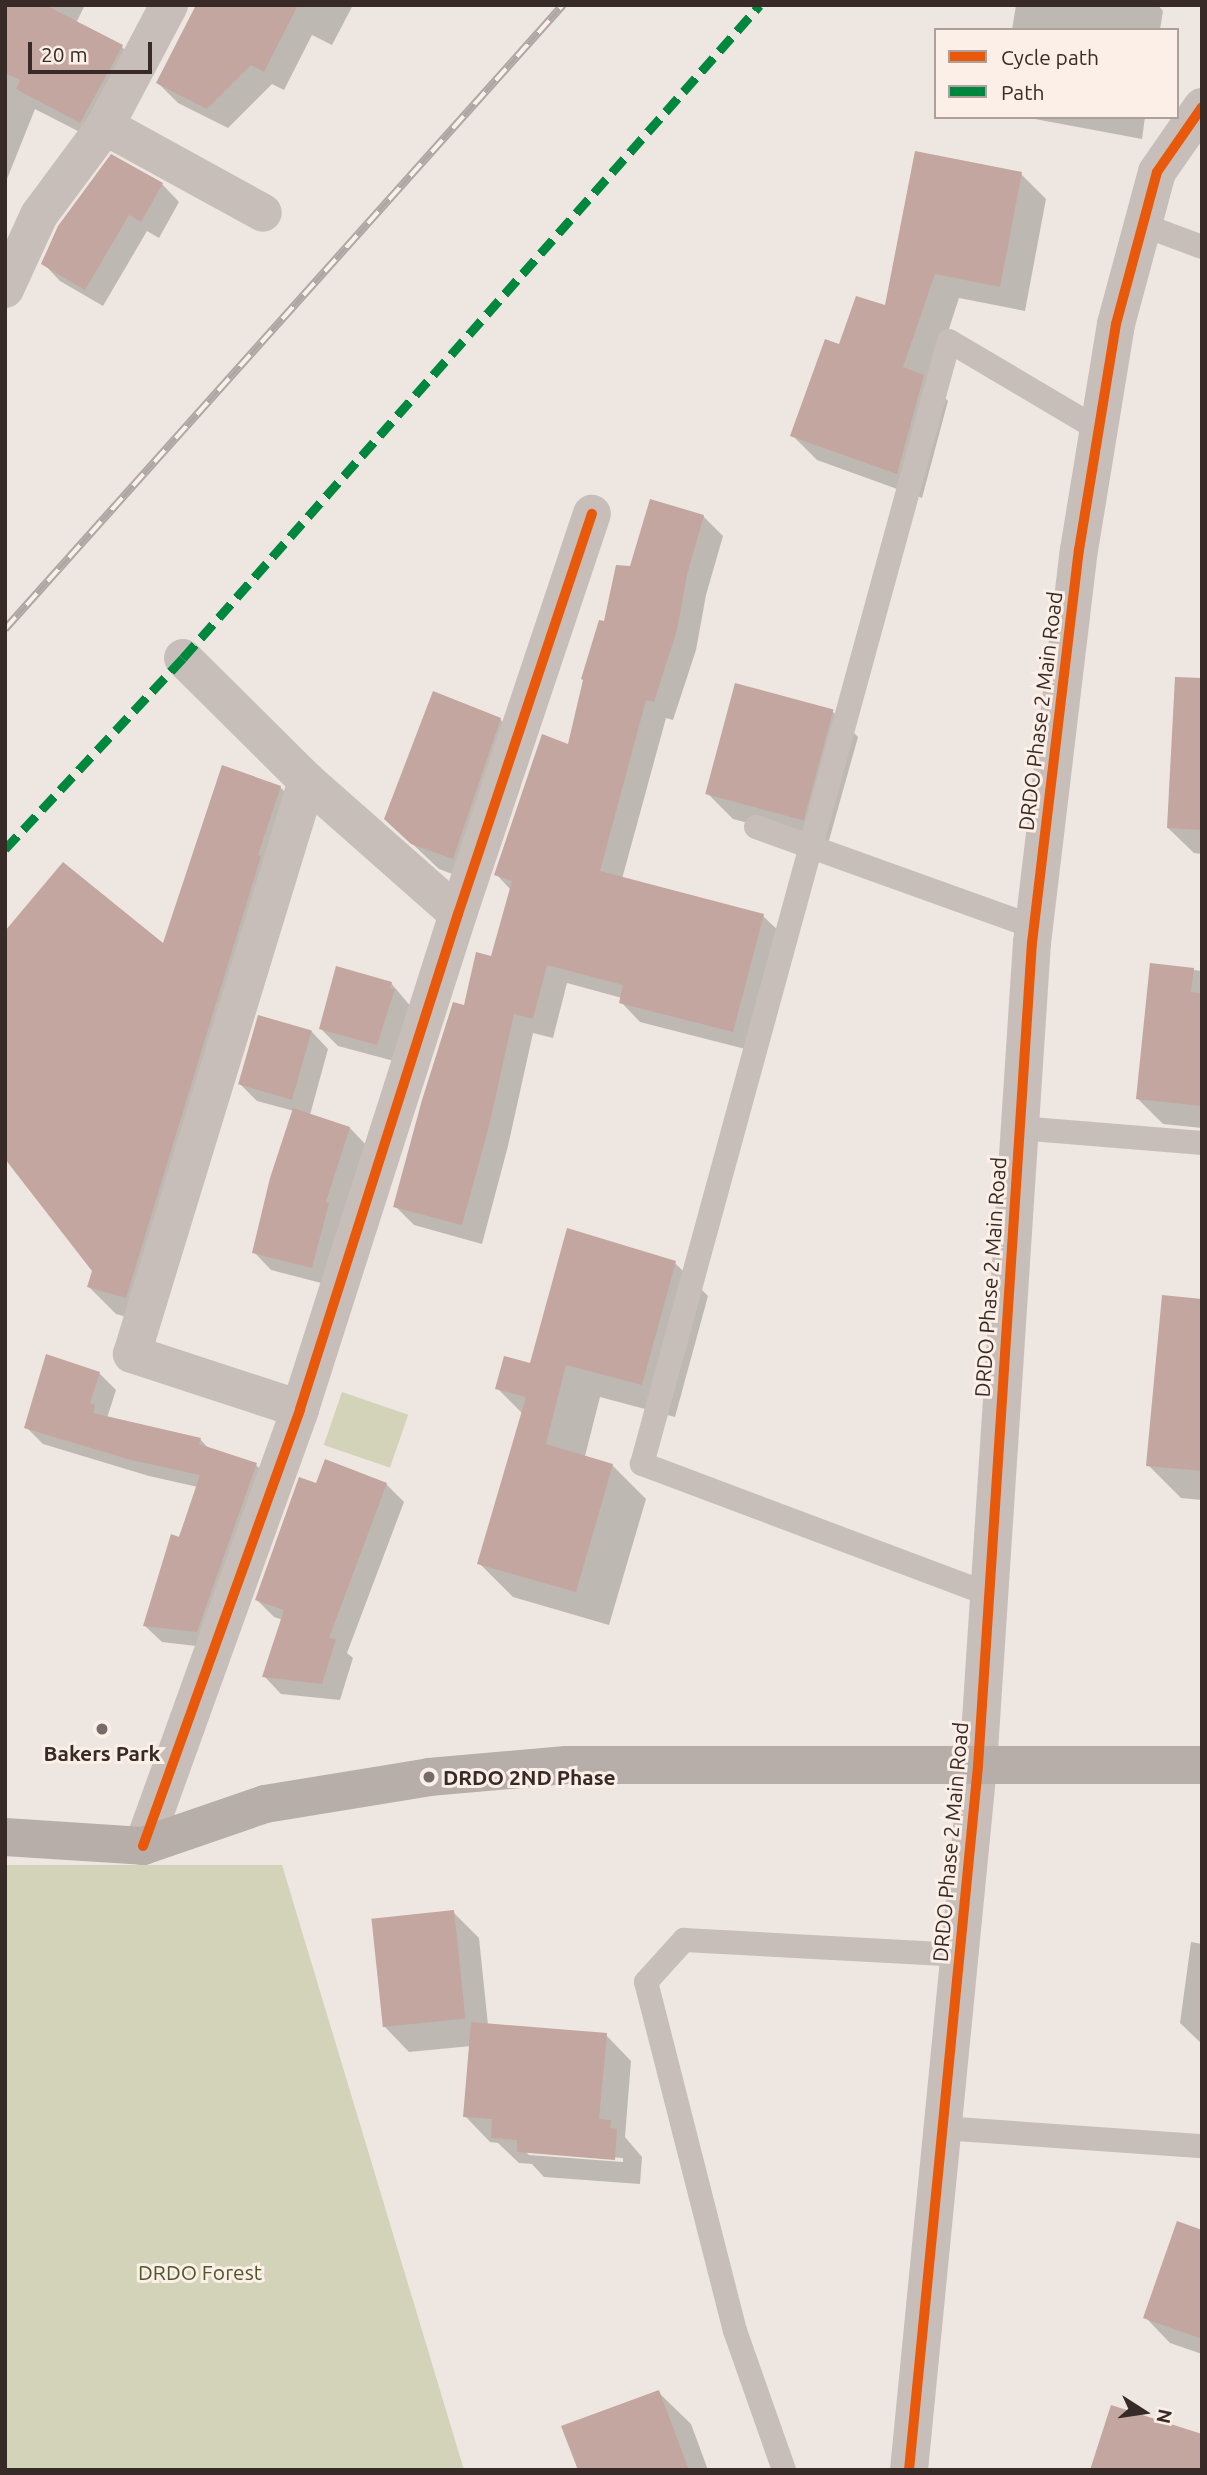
<!DOCTYPE html>
<style>
body{margin:0}
#map{position:relative;width:1207px;height:2475px;overflow:hidden;background:#eee6e0;font-family:Ubuntu,sans-serif}
div>[style]{position:absolute}
[style*='--x']{left:calc(var(--x)*1px);top:calc(var(--y)*1px);width:calc(var(--w)*1px);rotate:calc(var(--a)*1deg)}
.green>*{inset:0;background:#d2d3b9;transform-origin:0 0}
.shadow>*{inset:0;background:#0003}
.building>*{inset:0;background:#c3a6a0;transform-origin:0 0}
.lane>*{height:24px;margin:-12px;padding:0 12px;transform-origin:12px;border-radius:12px;background:#c7beb9}
.street>*{height:38px;margin:-19px;padding:0 19px;transform-origin:19px;border-radius:19px;background:#c7beb9}
.secondary>*{height:38px;margin:-19px;padding:0 19px;transform-origin:19px;border-radius:19px;background:#b8aea9}
.rail>*{height:8px;margin-top:-4px;transform-origin:0;background:repeating-linear-gradient(90deg,#fbefe7 0 16px,#aea7a4 0 32px);box-sizing:border-box;border-block:2px solid #aea7a4}
.quiet>*{height:9px;margin-top:-4.5px;transform-origin:0;background:repeating-linear-gradient(90deg,#00873e 0 18px,transparent 0 27px)}
.cycleway>*{height:10px;margin:-5px;padding:0 5px;transform-origin:5px;border-radius:5px;background:#e8590c}
.dots>*{width:19px;height:19px;translate:-50% -50%;box-sizing:border-box;border:4px solid #fbefe7;border-radius:50%}
span{translate:-50% -50%;white-space:nowrap;text-align:center;line-height:1.15;-webkit-text-stroke:6px #fbefe7;paint-order:stroke}
.street-label{font-size:21px;color:#382a27}
.poi-label{font-size:21px;color:#382a27;font-weight:700}
.left{translate:0 -50%;text-align:left}
.park-label{font-size:21px;color:#4c5829}
.frame{position:absolute;inset:0;border:7px solid #382a27;pointer-events:none}
.legend{position:absolute;left:934px;top:28px;width:245px;height:91px;box-sizing:border-box;background:#fbefe7;border:2px solid #ada09a;margin:0;padding:9px 12px;list-style:none;font-size:21px;color:#382a27}
.legend li{display:flex;align-items:center;gap:14px;height:35px}
.legend b{width:35px;border:2px solid #ada09a}
.north{position:absolute;left:1109px;top:2377px;width:70px;height:70px;-webkit-text-stroke:5px #fbefe7;paint-order:stroke;rotate:102deg;font-size:19px;font-weight:700;line-height:28px;text-align:center;color:#382a27}
.north::after{content:'';display:block;margin:auto;width:24px;height:32px;background:#382a27;clip-path:polygon(50% 0,100% 100%,50% 72%,0 100%)}
.scale{position:absolute;left:28px;top:42px;width:124px;height:32px;box-sizing:border-box;border:4px solid #382a27;border-top:0;padding-left:9px;font-size:21px;line-height:24px;white-space:nowrap;color:#382a27;-webkit-text-stroke:5px #fbefe7;paint-order:stroke}
</style>
<div id="map">
<div class="green">
<div style="left:342px;top:1392px;width:70px;height:56px;rotate:19deg"></div>
<div style="clip-path:polygon(5px 1865px,282px 1865px,464px 2470px,5px 2470px)"></div>
</div>
<div class="shadow">
<div style="clip-path:polygon(5px 5px,85px 5px,76px 23px,122px 47px,146px 71px,105px 145px,35px 109px,5px 184px)"></div>
<div style="clip-path:polygon(198px 5px,353px 5px,332px 45px,312px 35px,284px 90px,272px 84px,228px 128px,178px 103px,158px 83px)"></div>
<div style="clip-path:polygon(1016px 5px,1158px 5px,1163px 11px,1160px 30px,1012px 30px)"></div>
<div style="clip-path:polygon(1024px 117px,1145px 117px,1142px 139px)"></div>
<div style="clip-path:polygon(1021px 174px,1046px 199px,1025px 311px,959px 298px,931px 384px,948px 401px,922px 498px,817px 460px,792px 435px,840px 346px,886px 308px)"></div>
<div style="clip-path:polygon(162px 184px,179px 202px,159px 238px,147px 231px,103px 306px,60px 281px,43px 263px)"></div>
<div style="clip-path:polygon(703px 516px,723px 536px,706px 595px,696px 650px,673px 720px,666px 718px,622px 879px,763px 916px,783px 935px,753px 1051px,640px 1022px,621px 1002px,622px 998px,567px 983px,553px 1038px,533px 1033px,508px 1146px,482px 1244px,414px 1225px,395px 1206px,465px 1007px,492px 958px,511px 890px,496px 874px,569px 746px,605px 624px,631px 568px)"></div>
<div style="clip-path:polygon(832px 711px,858px 737px,828px 844px,733px 819px,707px 793px)"></div>
<div style="clip-path:polygon(500px 719px,525px 745px,479px 884px,439px 869px,386px 819px)"></div>
<div style="clip-path:polygon(1202px 723px,1202px 854px,1194px 853px,1168px 828px)"></div>
<div style="clip-path:polygon(280px 787px,307px 814px,153px 1324px,116px 1314px,89px 1287px,164px 946px)"></div>
<div style="clip-path:polygon(1152px 965px,1202px 971px,1202px 1128px,1163px 1124px,1137px 1098px)"></div>
<div style="clip-path:polygon(391px 983px,412px 1008px,394px 1061px,338px 1046px,321px 1029px)"></div>
<div style="clip-path:polygon(311px 1031px,328px 1049px,310px 1115px,350px 1128px,367px 1146px,329px 1285px,271px 1270px,254px 1252px,294px 1111px,257px 1101px,239px 1083px)"></div>
<div style="clip-path:polygon(675px 1263px,708px 1296px,675px 1417px,600px 1397px,585px 1456px,612px 1465px,646px 1499px,609px 1625px,513px 1597px,479px 1563px,523px 1414px,497px 1388px)"></div>
<div style="clip-path:polygon(1202px 1301px,1202px 1500px,1181px 1498px,1148px 1465px)"></div>
<div style="clip-path:polygon(99px 1373px,116px 1390px,107px 1418px,200px 1439px,209px 1449px,256px 1465px,273px 1482px,213px 1648px,162px 1642px,145px 1626px,198px 1487px,149px 1476px,43px 1444px,26px 1427px)"></div>
<div style="clip-path:polygon(386px 1484px,404px 1502px,347px 1653px,353px 1658px,340px 1700px,281px 1694px,264px 1676px,283px 1620px,274px 1617px,257px 1600px,317px 1485px)"></div>
<div style="clip-path:polygon(evenodd,453px 1912px,479px 1938px,488px 2025px,606px 2035px,631px 2061px,625px 2137px,642px 2157px,640px 2184px,544px 2177px,532px 2164px,519px 2163px,498px 2143px,490px 2142px,465px 2116px,471px 2046px,409px 2052px,384px 2026px,453px 1912px,525px 2151px,623px 2158px,623px 2162px,529px 2155px,525px 2151px)"></div>
<div style="clip-path:polygon(1191px 1942px,1202px 1944px,1202px 2044px,1180px 2023px)"></div>
<div style="clip-path:polygon(1202px 2232px,1202px 2354px,1170px 2343px,1145px 2317px)"></div>
<div style="clip-path:polygon(658px 2392px,691px 2424px,708px 2470px,580px 2470px)"></div>
</div>
<div class="building">
<div style="clip-path:polygon(5px 5px,45px 5px,123px 45px,80px 123px,16px 89px,20px 80px,5px 73px)"></div>
<div style="clip-path:polygon(196px 5px,298px 5px,264px 72px,251px 65px,207px 109px,156px 83px)"></div>
<div style="clip-path:polygon(915px 151px,1022px 172px,1000px 287px,935px 274px,903px 367px,924px 375px,897px 474px,790px 436px,825px 339px,839px 344px,856px 296px,885px 305px)"></div>
<div style="clip-path:polygon(111px 154px,163px 183px,141px 222px,129px 215px,85px 290px,41px 264px,58px 226px)"></div>
<div style="clip-path:polygon(650px 499px,704px 515px,687px 575px,677px 630px,654px 702px,646px 700px,600px 871px,764px 914px,733px 1032px,619px 1003px,623px 985px,547px 965px,533px 1019px,514px 1014px,489px 1126px,462px 1225px,393px 1207px,422px 1100px,453px 1002px,464px 1005px,476px 952px,491px 956px,512px 881px,494px 875px,542px 734px,568px 744px,583px 680px,581px 679px,599px 620px,604px 621px,616px 565px,630px 566px)"></div>
<div style="clip-path:polygon(1175px 677px,1202px 678px,1202px 830px,1167px 828px)"></div>
<div style="left:735px;top:683px;width:102px;height:115px;rotate:15deg"></div>
<div style="clip-path:polygon(433px 691px,501px 718px,453px 859px,411px 844px,384px 819px)"></div>
<div style="clip-path:polygon(222px 765px,281px 786px,258px 855px,261px 856px,126px 1298px,87px 1287px,92px 1271px,5px 1159px,5px 931px,63px 862px,163px 943px)"></div>
<div style="clip-path:polygon(1150px 963px,1194px 968px,1191px 992px,1202px 994px,1202px 1106px,1136px 1099px)"></div>
<div style="clip-path:polygon(336px 966px,392px 982px,390px 988px,395px 989px,377px 1045px,319px 1029px)"></div>
<div style="left:258px;top:1015px;width:56px;height:72px;rotate:16deg"></div>
<div style="clip-path:polygon(293px 1108px,350px 1127px,326px 1202px,329px 1203px,312px 1268px,252px 1253px,270px 1178px)"></div>
<div style="clip-path:polygon(567px 1228px,676px 1261px,642px 1385px,566px 1365px,546px 1444px,613px 1464px,576px 1592px,477px 1564px,526px 1397px,495px 1389px,504px 1356px,530px 1363px)"></div>
<div style="clip-path:polygon(1162px 1295px,1202px 1299px,1202px 1471px,1146px 1466px)"></div>
<div style="clip-path:polygon(46px 1354px,100px 1372px,90px 1403px,95px 1405px,93px 1413px,201px 1438px,199px 1444px,257px 1463px,197px 1632px,143px 1626px,171px 1534px,179px 1537px,200px 1475px,131px 1460px,24px 1428px)"></div>
<div style="clip-path:polygon(325px 1459px,387px 1483px,329px 1638px,336px 1639px,322px 1684px,262px 1677px,284px 1610px,255px 1600px,299px 1477px,316px 1483px)"></div>
<div style="left:454px;top:1910px;width:109px;height:83px;rotate:84deg"></div>
<div style="clip-path:polygon(471px 2022px,607px 2033px,599px 2119px,611px 2120px,610px 2128px,617px 2129px,615px 2160px,517px 2152px,517px 2140px,491px 2138px,492px 2119px,463px 2117px)"></div>
<div style="clip-path:polygon(1177px 2221px,1202px 2230px,1202px 2339px,1143px 2318px)"></div>
<div style="clip-path:polygon(659px 2390px,689px 2470px,578px 2470px,561px 2426px)"></div>
<div style="clip-path:polygon(1111px 2405px,1202px 2434px,1202px 2470px,1090px 2470px)"></div>
</div>
<div class="lane">
<div style="--x:1143;--y:225;--w:63;--a:20.4"></div>
<div style="--x:756;--y:827;--w:295;--a:19.8"></div>
<div style="--x:1019;--y:1128;--w:184;--a:4.7"></div>
<div style="--x:988;--y:1594;--w:370;--a:-159.4"></div>
<div style="--x:642;--y:1464;--w:1164;--a:-74.71"></div>
<div style="--x:949;--y:341;--w:173;--a:30.6"></div>
<div style="--x:942;--y:2128;--w:261;--a:4"></div>
<div style="--x:784;--y:2470;--w:147;--a:-109.4"></div>
<div style="--x:735;--y:2331;--w:360;--a:-104.3"></div>
<div style="--x:646;--y:1982;--w:57;--a:-47.9"></div>
<div style="--x:684;--y:1940;--w:275;--a:3.1"></div>
</div>
<div class="street">
<div style="--x:105;--y:126;--w:180;--a:28.8"></div>
<div style="--x:5;--y:289;--w:81;--a:-65.3"></div>
<div style="--x:39;--y:215;--w:111;--a:-53.4"></div>
<div style="--x:105;--y:126;--w:137;--a:-62.1"></div>
<div style="--x:183;--y:658;--w:175;--a:44.8"></div>
<div style="--x:307;--y:781;--w:201;--a:41.4"></div>
<div style="--x:300;--y:1409;--w:177;--a:-161.9"></div>
<div style="--x:132;--y:1354;--w:599;--a:-73.02"></div>
<div style="--x:143;--y:1846;--w:464;--a:-70.2"></div>
<div style="--x:300;--y:1409;--w:520;--a:-72.3"></div>
<div style="--x:458;--y:914;--w:422;--a:-71.5"></div>
<div style="--x:909;--y:2470;--w:707;--a:-84.4"></div>
<div style="--x:978;--y:1766;--w:825;--a:-86.25"></div>
<div style="--x:1032;--y:943;--w:396;--a:-83.2"></div>
<div style="--x:1079;--y:550;--w:229;--a:-80.7"></div>
<div style="--x:1116;--y:324;--w:157;--a:-74.9"></div>
<div style="--x:1157;--y:172;--w:79;--a:-55.3"></div>
</div>
<div class="secondary">
<div style="--x:5;--y:1837;--w:138;--a:3.7"></div>
<div style="--x:143;--y:1846;--w:129;--a:-19"></div>
<div style="--x:265;--y:1804;--w:166;--a:-9.3"></div>
<div style="--x:429;--y:1777;--w:138;--a:-5"></div>
<div style="--x:566;--y:1765;--w:636;--a:0"></div>
</div>
<div class="rail">
<div style="--x:5;--y:629;--w:837;--a:-48.2"></div>
</div>
<div class="quiet">
<div style="--x:5;--y:849;--w:261;--a:-47"></div>
<div style="--x:183;--y:658;--w:871;--a:-48.54"></div>
</div>
<div class="cycleway">
<div style="--x:143;--y:1846;--w:464;--a:-70.2"></div>
<div style="--x:300;--y:1409;--w:520;--a:-72.3"></div>
<div style="--x:458;--y:914;--w:422;--a:-71.5"></div>
<div style="--x:909;--y:2470;--w:707;--a:-84.4"></div>
<div style="--x:978;--y:1766;--w:825;--a:-86.25"></div>
<div style="--x:1032;--y:943;--w:396;--a:-83.2"></div>
<div style="--x:1079;--y:550;--w:229;--a:-80.7"></div>
<div style="--x:1116;--y:324;--w:157;--a:-74.9"></div>
<div style="--x:1157;--y:172;--w:79;--a:-55.3"></div>
</div>
<div class="dots">
<div style="left:102px;top:1729px;background:#786c68"></div>
<div style="left:429px;top:1777px;background:#786c68"></div>
</div>
<div class="street-label">
<span style="left:1040px;top:711px;rotate:-83deg">DRDO Phase 2 Main Road</span>
<span style="left:990px;top:1277px;rotate:-86deg">DRDO Phase 2 Main Road</span>
<span style="left:950px;top:1842px;rotate:-85deg">DRDO Phase 2 Main Road</span>
</div>
<div class="poi-label">
<span style="left:102px;top:1753px">Bakers Park</span>
<span class="left" style="left:443px;top:1777px">DRDO 2ND Phase</span>
</div>
<div class="park-label">
<span style="left:200px;top:2272px">DRDO Forest</span>
</div>
<div class="frame"></div>
<ul class="legend">
<li><b style="height:9px;background:#e8590c"></b>Cycle path</li>
<li><b style="height:9px;background:#00873e"></b>Path</li>
</ul>
<div class="north">N</div>
<div class="scale">20 m</div>
</div>
